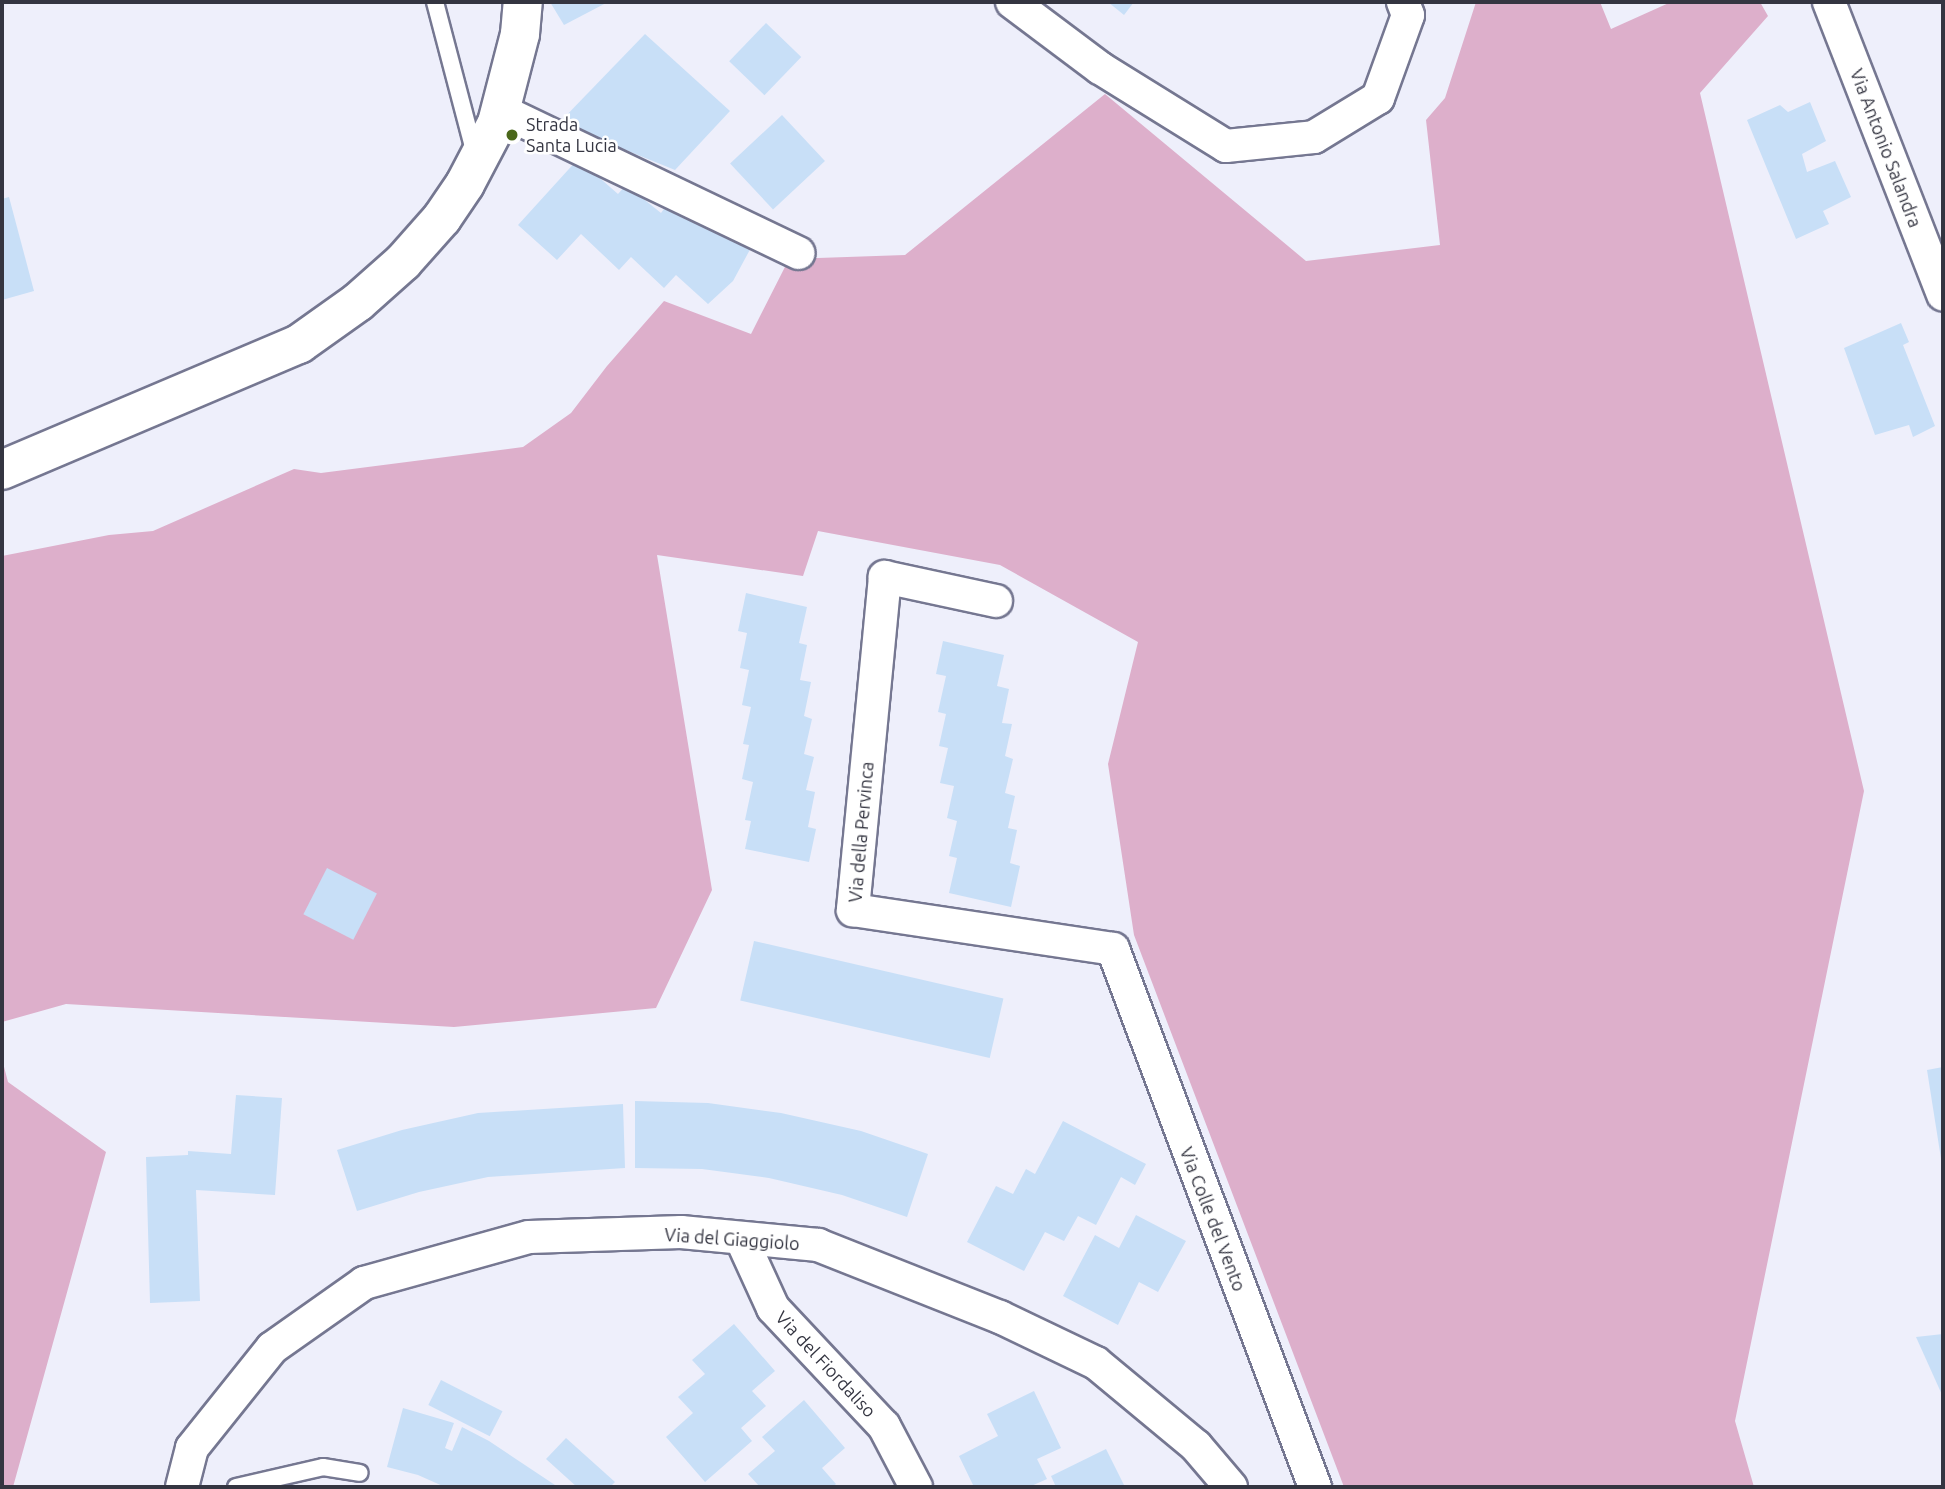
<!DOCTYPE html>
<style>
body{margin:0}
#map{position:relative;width:1945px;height:1489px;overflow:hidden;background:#eeeffb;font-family:Ubuntu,sans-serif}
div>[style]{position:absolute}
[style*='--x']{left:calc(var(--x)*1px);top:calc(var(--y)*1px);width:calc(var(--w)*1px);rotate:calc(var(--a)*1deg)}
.green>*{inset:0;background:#ddafcb}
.building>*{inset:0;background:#c8dff7;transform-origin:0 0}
.roads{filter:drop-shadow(2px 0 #757791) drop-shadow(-2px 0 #757791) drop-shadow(0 2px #757791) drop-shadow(0 -2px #757791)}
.service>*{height:16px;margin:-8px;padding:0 8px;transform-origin:8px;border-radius:8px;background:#fff}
.minor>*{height:32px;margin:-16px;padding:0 16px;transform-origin:16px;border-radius:16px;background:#fff}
.tertiary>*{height:38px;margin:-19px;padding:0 19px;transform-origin:19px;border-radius:19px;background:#fff}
.dots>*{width:19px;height:19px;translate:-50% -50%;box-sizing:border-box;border:4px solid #fff;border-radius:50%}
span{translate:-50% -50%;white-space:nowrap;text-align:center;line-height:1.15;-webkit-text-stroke:5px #fff;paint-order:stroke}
.poi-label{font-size:18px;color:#343541}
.left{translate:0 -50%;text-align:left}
.street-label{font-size:18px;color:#343541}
.frame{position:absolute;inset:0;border:4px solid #343541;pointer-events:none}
</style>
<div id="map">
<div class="green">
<div style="clip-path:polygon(1476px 2px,1600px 2px,1611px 29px,1671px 2px,1760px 2px,1768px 16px,1700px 93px,1864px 791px,1735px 1421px,1754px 1487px,1344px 1487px,1134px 935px,1108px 764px,1138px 642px,1000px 565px,818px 531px,803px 576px,657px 555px,712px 890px,656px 1008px,454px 1027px,66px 1004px,2px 1022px,2px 556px,109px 535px,153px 531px,294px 469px,321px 473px,523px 447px,571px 413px,607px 366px,664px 301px,751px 334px,789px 259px,905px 255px,1105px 94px,1306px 261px,1440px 245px,1426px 120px,1445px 98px)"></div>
<div style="clip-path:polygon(2px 1059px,8px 1082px,106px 1152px,13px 1487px,2px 1487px)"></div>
</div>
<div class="building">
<div style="clip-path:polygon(550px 2px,608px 2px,564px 25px)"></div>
<div style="clip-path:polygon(1108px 2px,1134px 2px,1124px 15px)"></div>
<div style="left:766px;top:23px;width:49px;height:53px;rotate:44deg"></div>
<div style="clip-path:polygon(645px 34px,730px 111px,675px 170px,559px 123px)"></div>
<div style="clip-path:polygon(1810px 102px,1826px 141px,1802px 154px,1807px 172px,1835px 161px,1851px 197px,1823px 211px,1829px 224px,1796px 239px,1747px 120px,1780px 105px,1788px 112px)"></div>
<div style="left:782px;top:115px;width:63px;height:71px;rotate:47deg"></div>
<div style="clip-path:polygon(578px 159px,618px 194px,626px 185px,661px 213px,669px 202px,753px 244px,733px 281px,708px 304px,676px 275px,664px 288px,631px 257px,619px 270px,581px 234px,557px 260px,518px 225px)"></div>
<div style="clip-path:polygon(9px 197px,34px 291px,2px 300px,2px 199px)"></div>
<div style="clip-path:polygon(1901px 323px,1909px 342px,1903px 345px,1935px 426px,1913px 437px,1909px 425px,1875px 435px,1844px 348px)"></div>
<div style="clip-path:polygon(746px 593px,807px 607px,799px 643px,807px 645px,800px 680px,811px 682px,804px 716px,812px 719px,804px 754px,814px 757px,806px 790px,815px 792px,808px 827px,816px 829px,809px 862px,745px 849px,751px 821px,745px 820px,753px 782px,742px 779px,749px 745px,743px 744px,751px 707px,742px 705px,749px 670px,740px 668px,747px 633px,738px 631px)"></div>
<div style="clip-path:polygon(943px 641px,1004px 655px,997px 686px,1009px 689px,1002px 723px,1012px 724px,1005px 756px,1013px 759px,1005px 793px,1015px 796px,1008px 828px,1017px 830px,1010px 863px,1020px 866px,1011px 907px,949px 893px,957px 858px,949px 856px,957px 821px,947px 818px,954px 786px,940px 783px,948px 748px,939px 746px,946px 714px,938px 712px,946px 676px,936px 674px)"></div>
<div style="left:327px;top:868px;width:56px;height:52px;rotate:27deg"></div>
<div style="left:754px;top:941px;width:256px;height:61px;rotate:13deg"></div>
<div style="clip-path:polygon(1943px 1067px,1943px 1165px,1942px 1165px,1927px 1070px)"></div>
<div style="clip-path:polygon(236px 1095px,282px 1098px,275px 1195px,196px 1190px,200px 1301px,150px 1303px,146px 1157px,188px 1155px,188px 1151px,231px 1154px)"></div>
<div style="clip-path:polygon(635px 1101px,708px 1103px,781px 1113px,861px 1131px,928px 1154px,907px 1217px,842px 1195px,769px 1178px,702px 1169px,635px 1168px)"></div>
<div style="clip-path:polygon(623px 1104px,625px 1168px,488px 1177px,419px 1192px,357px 1211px,337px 1150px,402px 1130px,478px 1113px)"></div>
<div style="clip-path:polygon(1063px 1121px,1146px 1164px,1135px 1185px,1121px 1177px,1096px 1225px,1078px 1216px,1064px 1241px,1045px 1232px,1024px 1271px,967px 1242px,996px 1186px,1013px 1194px,1026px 1169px,1035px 1174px)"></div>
<div style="clip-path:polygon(1136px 1215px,1186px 1241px,1158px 1292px,1139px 1282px,1118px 1325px,1063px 1296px,1095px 1235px,1119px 1248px)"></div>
<div style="clip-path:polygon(734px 1324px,775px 1371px,752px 1391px,766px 1406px,741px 1428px,752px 1441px,705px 1482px,666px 1437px,693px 1413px,678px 1397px,705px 1374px,692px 1360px)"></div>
<div style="clip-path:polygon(1943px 1334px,1943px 1397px,1916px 1337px)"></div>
<div style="left:441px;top:1380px;width:69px;height:28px;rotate:27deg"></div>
<div style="clip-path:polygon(1034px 1391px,1061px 1448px,1037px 1459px,1047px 1479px,1029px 1487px,974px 1487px,959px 1456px,998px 1436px,987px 1414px)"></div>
<div style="clip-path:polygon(804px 1400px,845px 1448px,822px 1468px,836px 1484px,832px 1487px,760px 1487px,748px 1474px,775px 1451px,762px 1437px)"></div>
<div style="clip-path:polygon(403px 1408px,454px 1423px,445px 1448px,452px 1451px,462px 1427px,489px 1441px,558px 1487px,445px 1487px,418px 1475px,387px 1467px)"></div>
<div style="clip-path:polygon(566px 1438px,615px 1482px,610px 1487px,577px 1487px,546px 1459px)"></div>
<div style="clip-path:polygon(1106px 1449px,1125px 1487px,1056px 1487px,1051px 1476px)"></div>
</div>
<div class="roads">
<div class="service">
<div style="--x:435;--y:2;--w:158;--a:75.3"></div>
<div style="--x:236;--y:1487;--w:89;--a:-12.9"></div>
<div style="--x:323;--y:1467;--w:37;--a:9"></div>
</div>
<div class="minor">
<div style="--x:1012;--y:2;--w:110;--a:36.9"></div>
<div style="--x:1100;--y:68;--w:148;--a:31.8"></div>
<div style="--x:1226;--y:146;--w:88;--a:-5.8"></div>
<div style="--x:1314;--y:137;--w:75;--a:-31.4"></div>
<div style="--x:1378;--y:98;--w:88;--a:-70.1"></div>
<div style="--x:1408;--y:15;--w:14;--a:-111"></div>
<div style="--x:1829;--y:2;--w:314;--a:68.7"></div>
<div style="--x:500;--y:110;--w:331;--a:25.6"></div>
<div style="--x:996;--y:601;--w:114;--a:-167.8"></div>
<div style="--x:885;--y:577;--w:335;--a:95.5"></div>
<div style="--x:853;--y:910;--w:263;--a:8.5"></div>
<div style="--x:1113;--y:949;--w:575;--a:69.42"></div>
<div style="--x:741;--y:1238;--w:77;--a:65.4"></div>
<div style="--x:773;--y:1308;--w:162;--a:46.8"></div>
<div style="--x:884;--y:1426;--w:69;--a:62.3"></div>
<div style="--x:182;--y:1487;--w:40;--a:-75.6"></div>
<div style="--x:192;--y:1448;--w:128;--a:-51.3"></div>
<div style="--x:272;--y:1348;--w:113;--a:-35.2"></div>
<div style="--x:364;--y:1283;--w:171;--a:-15.6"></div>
<div style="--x:529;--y:1237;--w:152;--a:-1.9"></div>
<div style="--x:681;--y:1232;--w:138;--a:5.4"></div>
<div style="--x:818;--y:1245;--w:196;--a:21.6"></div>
<div style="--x:1000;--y:1317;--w:106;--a:25.6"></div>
<div style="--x:1096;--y:1363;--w:130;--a:39.7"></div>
<div style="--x:1196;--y:1446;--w:54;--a:49.5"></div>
</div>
<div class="tertiary">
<div style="--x:2;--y:470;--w:323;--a:-23"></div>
<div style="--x:299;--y:344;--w:72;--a:-35.4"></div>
<div style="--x:358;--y:302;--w:60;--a:-41.6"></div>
<div style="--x:403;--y:262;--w:59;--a:-48.4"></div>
<div style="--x:442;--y:218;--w:41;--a:-55.9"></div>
<div style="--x:465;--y:184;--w:69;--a:-62.3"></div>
<div style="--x:497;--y:123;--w:92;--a:-75.5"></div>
<div style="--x:520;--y:34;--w:32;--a:-85"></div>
</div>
</div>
<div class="dots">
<div style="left:512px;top:135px;background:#4a671a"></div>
</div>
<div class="poi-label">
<span class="left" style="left:526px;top:135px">Strada<br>Santa Lucia</span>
</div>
<div class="street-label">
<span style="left:1886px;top:148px;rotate:69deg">Via Antonio Salandra</span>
<span style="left:861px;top:832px;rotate:-85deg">Via della Pervinca</span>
<span style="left:1213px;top:1219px;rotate:69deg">Via Colle del Vento</span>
<span style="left:732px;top:1239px;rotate:4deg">Via del Giaggiolo</span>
<span style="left:826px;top:1364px;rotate:47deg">Via del Fiordaliso</span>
</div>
<div class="frame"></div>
</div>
